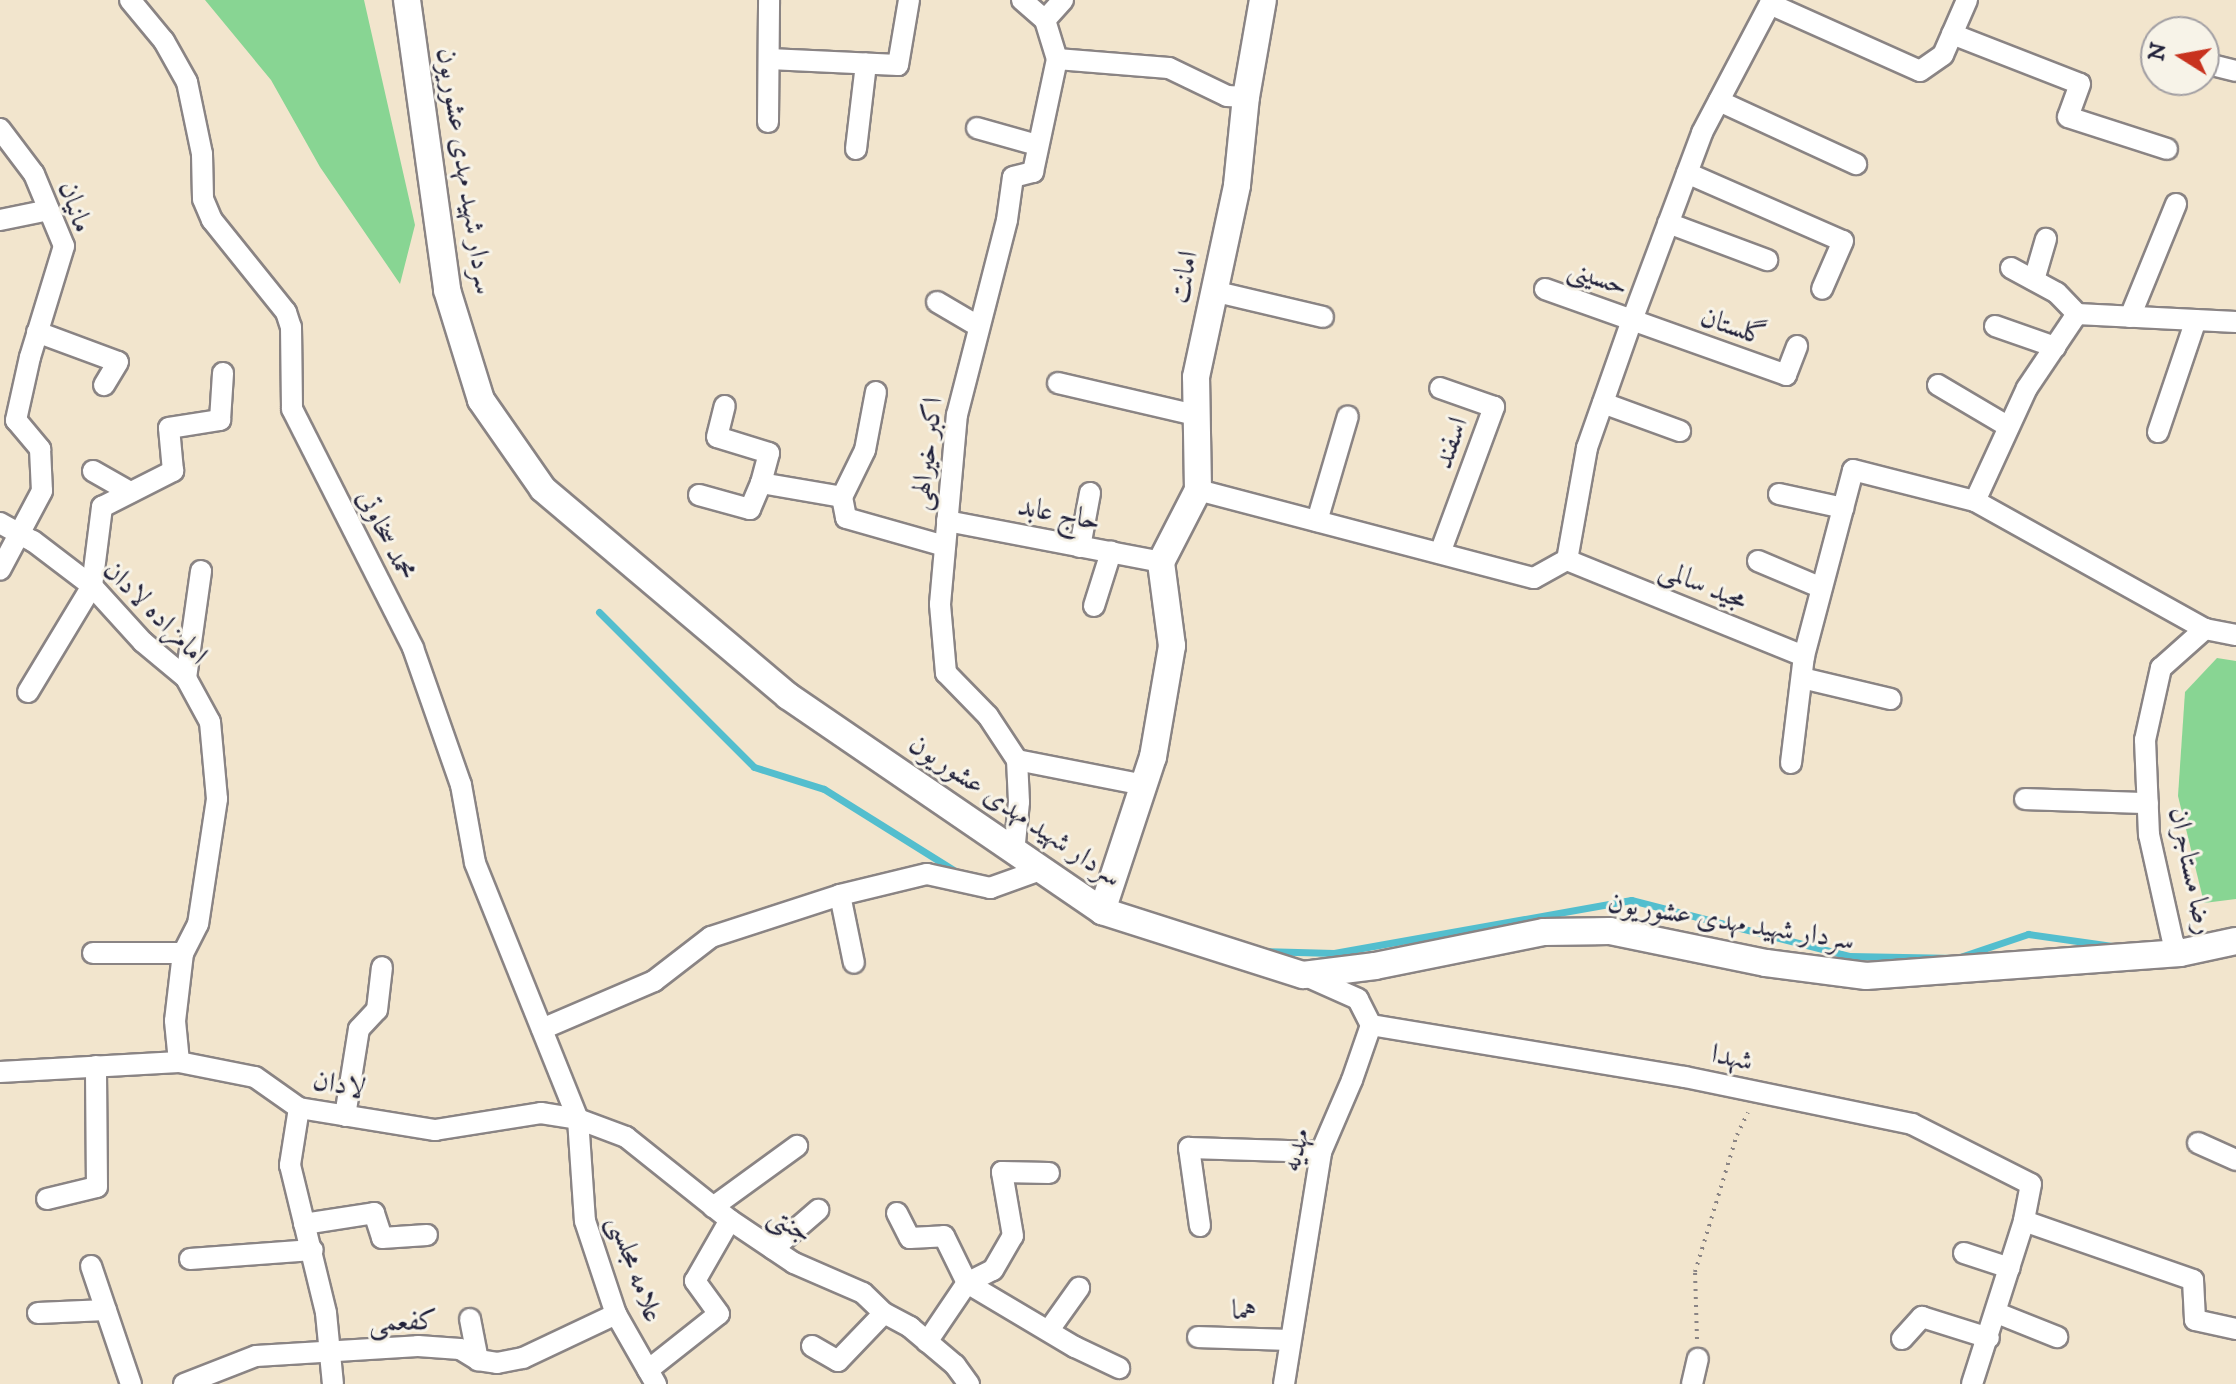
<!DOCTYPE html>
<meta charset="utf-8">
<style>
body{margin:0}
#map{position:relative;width:2236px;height:1384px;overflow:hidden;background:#f2e5cd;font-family:"IM FELL DW Pica",Amiri,serif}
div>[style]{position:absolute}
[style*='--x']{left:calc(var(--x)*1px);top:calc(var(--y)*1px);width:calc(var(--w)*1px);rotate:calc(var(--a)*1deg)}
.green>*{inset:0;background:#88d593}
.stream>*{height:7px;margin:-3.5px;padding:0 3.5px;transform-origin:3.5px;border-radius:3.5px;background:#53bece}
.path>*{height:4px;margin-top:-2px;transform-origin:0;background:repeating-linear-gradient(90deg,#8a8484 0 2px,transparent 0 8px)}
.roads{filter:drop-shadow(2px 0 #8a8484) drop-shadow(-2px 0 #8a8484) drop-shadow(0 2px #8a8484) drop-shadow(0 -2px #8a8484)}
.minor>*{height:20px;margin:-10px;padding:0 10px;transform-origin:10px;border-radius:10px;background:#fff}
.tertiary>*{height:26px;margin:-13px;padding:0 13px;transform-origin:13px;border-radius:13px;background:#fff}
span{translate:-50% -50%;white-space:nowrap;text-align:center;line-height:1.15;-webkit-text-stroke:6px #f7f3e8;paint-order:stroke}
.street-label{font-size:28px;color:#22223b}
.north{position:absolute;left:2140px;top:16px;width:80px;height:80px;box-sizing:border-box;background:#f7f3e8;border:2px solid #a29fa3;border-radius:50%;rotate:281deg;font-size:22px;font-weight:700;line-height:32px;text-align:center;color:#22223b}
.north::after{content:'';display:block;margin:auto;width:28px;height:36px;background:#c8321e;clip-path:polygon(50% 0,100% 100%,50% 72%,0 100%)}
</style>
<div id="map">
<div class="green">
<div style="clip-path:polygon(205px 0,364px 0,415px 225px,400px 284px,320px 167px,271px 80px)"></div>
<div style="clip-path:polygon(2217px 658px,2236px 661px,2236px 899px,2204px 903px,2178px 796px,2185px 692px)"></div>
</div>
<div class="stream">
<div style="--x:599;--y:612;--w:219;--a:45"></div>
<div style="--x:754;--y:767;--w:73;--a:17.4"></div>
<div style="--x:824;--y:789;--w:157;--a:32"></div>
<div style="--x:1261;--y:951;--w:73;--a:1.6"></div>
<div style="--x:1334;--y:953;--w:302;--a:-10.1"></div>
<div style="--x:1631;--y:900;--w:225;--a:14.4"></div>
<div style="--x:1849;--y:956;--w:108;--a:1.1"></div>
<div style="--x:1957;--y:958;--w:75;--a:-18.7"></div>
<div style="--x:2028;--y:934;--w:85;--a:8.1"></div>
</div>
<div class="path">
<div style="--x:1697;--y:1339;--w:67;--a:-91.7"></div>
<div style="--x:1695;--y:1272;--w:143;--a:-73"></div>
<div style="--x:1737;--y:1135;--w:25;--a:-64"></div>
</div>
<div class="roads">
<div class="minor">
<div style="--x:130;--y:0;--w:53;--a:50.3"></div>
<div style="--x:164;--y:41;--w:47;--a:60.7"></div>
<div style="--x:187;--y:82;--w:74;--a:78.2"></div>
<div style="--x:202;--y:154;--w:45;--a:88.7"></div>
<div style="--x:203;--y:199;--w:23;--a:67"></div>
<div style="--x:212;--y:220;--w:118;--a:51.2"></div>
<div style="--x:286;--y:312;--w:16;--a:72"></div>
<div style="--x:291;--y:327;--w:82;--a:89.3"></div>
<div style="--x:292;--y:409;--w:268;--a:63.1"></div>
<div style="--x:413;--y:648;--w:145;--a:70.7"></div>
<div style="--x:461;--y:785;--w:79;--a:79.8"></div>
<div style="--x:475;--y:863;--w:276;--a:68.1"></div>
<div style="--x:578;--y:1119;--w:102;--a:86.1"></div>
<div style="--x:585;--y:1221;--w:98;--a:71.6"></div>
<div style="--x:616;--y:1314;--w:81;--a:60.3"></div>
<div style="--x:1022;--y:0;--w:30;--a:41"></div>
<div style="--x:1045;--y:20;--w:41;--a:72.9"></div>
<div style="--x:1057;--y:59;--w:112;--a:4.6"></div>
<div style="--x:1169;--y:68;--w:64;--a:25.8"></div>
<div style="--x:1227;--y:96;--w:19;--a:3"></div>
<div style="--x:1772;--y:0;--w:150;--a:117.8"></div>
<div style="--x:1702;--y:133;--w:200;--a:110.5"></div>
<div style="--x:1632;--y:320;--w:136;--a:109.4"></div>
<div style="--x:1587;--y:448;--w:114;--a:100.1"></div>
<div style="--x:1567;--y:560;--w:256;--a:22.1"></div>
<div style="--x:1804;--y:656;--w:192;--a:-75.2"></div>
<div style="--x:1853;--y:470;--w:126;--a:14.3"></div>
<div style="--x:1975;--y:501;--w:263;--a:29.1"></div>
<div style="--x:2205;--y:629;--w:32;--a:11"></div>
<div style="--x:1770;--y:4;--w:164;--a:24.1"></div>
<div style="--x:1920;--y:71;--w:28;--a:-35"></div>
<div style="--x:1943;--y:55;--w:60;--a:-66.4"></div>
<div style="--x:1045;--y:20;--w:27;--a:-48"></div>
<div style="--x:1952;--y:34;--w:137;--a:21.3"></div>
<div style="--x:2080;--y:84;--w:35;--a:110"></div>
<div style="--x:2068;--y:117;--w:104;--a:17.9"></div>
<div style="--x:769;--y:59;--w:129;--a:2.7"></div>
<div style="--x:898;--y:65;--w:66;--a:-80.4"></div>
<div style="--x:2204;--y:63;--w:33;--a:14"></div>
<div style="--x:1719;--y:101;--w:151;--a:24.7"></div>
<div style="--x:768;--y:122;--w:122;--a:-89.5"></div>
<div style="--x:977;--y:128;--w:62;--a:15.8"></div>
<div style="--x:0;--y:129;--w:56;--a:52.9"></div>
<div style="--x:34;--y:174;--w:78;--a:67.4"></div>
<div style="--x:64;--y:246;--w:116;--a:107"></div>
<div style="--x:30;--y:357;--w:65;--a:102.5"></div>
<div style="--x:16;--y:420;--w:38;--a:50"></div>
<div style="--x:40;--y:449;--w:42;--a:87.3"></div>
<div style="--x:42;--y:491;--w:89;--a:118"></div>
<div style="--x:856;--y:149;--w:86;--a:-83.3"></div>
<div style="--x:1687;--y:173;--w:170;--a:23.6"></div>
<div style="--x:1843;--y:241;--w:52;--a:113.6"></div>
<div style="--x:0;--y:220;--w:50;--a:-11.5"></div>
<div style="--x:1668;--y:223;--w:106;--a:20.5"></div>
<div style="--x:2011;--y:268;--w:52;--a:28.5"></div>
<div style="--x:2057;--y:293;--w:29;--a:46"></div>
<div style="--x:2034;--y:280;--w:43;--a:-73.7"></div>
<div style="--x:1545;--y:289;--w:256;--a:19.6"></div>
<div style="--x:1786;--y:375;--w:31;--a:-69"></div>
<div style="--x:1213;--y:291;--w:113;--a:13.3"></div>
<div style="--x:937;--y:302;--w:48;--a:30.3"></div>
<div style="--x:2077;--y:314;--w:159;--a:2.9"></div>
<div style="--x:2130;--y:317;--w:122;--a:-67.8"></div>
<div style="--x:1995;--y:326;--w:64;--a:19.3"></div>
<div style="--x:37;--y:332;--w:86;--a:20.3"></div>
<div style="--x:118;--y:362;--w:27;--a:121"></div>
<div style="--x:1058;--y:383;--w:142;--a:13.1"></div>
<div style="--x:1938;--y:385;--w:82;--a:30.6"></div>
<div style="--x:1603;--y:403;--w:82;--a:20"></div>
<div style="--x:2158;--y:432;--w:118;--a:-71.3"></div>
<div style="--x:93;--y:471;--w:43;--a:29.6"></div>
<div style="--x:761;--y:483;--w:82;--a:9.8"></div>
<div style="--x:842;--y:497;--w:21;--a:79"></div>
<div style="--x:846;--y:518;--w:103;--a:15.8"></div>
<div style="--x:1198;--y:490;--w:347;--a:14.7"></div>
<div style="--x:1534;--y:578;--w:38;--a:-29"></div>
<div style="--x:1779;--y:494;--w:66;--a:12.3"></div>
<div style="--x:699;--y:495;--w:53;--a:15.4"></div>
<div style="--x:750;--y:509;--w:28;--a:-67"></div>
<div style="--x:761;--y:483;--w:31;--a:-75"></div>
<div style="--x:769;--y:453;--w:54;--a:-162.9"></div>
<div style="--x:717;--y:437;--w:32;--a:-76"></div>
<div style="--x:842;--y:497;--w:52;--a:-63.9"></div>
<div style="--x:865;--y:450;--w:59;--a:-79.3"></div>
<div style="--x:1975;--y:501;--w:124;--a:-65.3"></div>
<div style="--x:2027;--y:388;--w:89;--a:-56"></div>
<div style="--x:947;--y:521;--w:218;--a:10.8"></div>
<div style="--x:1317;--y:521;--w:109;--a:-73.6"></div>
<div style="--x:0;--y:523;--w:38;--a:29"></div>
<div style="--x:33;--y:541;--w:74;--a:37.3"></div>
<div style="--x:92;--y:586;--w:76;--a:47.7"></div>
<div style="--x:143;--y:642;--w:56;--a:39.9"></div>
<div style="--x:186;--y:678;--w:50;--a:61.4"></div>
<div style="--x:210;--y:722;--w:77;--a:84.8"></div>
<div style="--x:217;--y:799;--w:126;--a:98.6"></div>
<div style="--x:198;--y:924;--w:33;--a:117"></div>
<div style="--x:183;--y:953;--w:68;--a:96.7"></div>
<div style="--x:175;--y:1021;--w:41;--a:84.4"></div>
<div style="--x:1080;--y:547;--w:55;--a:-79.5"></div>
<div style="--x:1440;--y:553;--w:156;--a:-69.7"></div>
<div style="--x:1494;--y:407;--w:57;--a:-160.6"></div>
<div style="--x:1758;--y:561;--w:69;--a:22.9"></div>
<div style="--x:1094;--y:606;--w:57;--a:-72.5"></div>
<div style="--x:186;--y:678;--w:108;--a:-82"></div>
<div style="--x:1802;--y:678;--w:91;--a:13.3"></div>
<div style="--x:28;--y:692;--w:124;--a:-58.9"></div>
<div style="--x:92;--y:586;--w:80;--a:-82.8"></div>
<div style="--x:102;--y:507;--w:80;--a:-26.9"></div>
<div style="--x:173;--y:471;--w:43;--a:-95.3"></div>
<div style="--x:169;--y:428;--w:52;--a:-8.9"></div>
<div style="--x:220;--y:420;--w:47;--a:-86.3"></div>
<div style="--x:1017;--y:760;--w:129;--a:11.1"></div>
<div style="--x:1791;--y:763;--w:108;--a:-83.1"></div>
<div style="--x:2025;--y:799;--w:123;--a:1.9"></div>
<div style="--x:1014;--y:853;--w:51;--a:-84.4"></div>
<div style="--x:1019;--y:802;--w:42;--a:-92.7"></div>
<div style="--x:1017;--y:760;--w:53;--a:-123.4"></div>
<div style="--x:988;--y:716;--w:60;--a:-134.3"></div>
<div style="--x:946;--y:673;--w:69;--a:-95"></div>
<div style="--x:940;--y:604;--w:190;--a:-84.9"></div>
<div style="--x:957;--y:415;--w:201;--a:-75.6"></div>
<div style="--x:1007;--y:220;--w:43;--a:-82.1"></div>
<div style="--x:1013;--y:177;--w:21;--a:-14"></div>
<div style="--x:1033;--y:172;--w:116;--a:-78"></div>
<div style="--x:840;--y:895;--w:69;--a:78.4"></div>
<div style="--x:93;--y:953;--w:90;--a:0"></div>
<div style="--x:2180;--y:953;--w:13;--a:-122"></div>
<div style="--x:2173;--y:942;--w:110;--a:-102.6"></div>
<div style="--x:2149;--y:835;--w:95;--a:-92.4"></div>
<div style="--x:2145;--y:740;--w:74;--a:-77.5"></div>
<div style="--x:2161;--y:668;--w:59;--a:-41.6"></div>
<div style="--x:1371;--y:1025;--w:318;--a:9.4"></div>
<div style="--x:1685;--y:1077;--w:232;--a:11.7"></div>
<div style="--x:1912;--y:1124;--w:133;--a:26.8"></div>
<div style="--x:2031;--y:1184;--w:38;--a:101"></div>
<div style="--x:2024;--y:1221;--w:171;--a:107.7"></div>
<div style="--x:542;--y:1029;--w:122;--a:-23.2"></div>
<div style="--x:654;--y:981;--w:72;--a:-37.7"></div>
<div style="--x:711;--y:937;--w:136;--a:-18"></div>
<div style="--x:840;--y:895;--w:89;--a:-13.6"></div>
<div style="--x:927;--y:874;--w:65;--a:12.5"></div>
<div style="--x:990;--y:888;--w:56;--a:-19.7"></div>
<div style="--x:0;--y:1072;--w:179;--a:-3.2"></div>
<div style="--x:179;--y:1062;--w:77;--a:11.2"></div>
<div style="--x:255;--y:1077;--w:54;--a:35.2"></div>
<div style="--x:299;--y:1108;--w:138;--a:9.2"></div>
<div style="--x:435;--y:1130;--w:107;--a:-9.1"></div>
<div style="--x:541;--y:1113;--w:37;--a:9"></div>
<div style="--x:578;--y:1119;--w:51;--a:20.6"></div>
<div style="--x:626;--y:1137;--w:133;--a:38.6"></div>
<div style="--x:730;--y:1220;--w:77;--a:33.9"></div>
<div style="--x:794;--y:1263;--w:75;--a:23.5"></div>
<div style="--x:863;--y:1293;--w:29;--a:44"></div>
<div style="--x:884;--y:1313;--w:30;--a:28"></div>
<div style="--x:910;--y:1327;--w:59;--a:40.2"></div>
<div style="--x:955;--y:1365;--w:24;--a:54"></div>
<div style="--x:299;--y:1108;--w:58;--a:99"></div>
<div style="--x:290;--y:1165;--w:152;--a:76.3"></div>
<div style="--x:326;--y:1313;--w:71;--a:84.4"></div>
<div style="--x:345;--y:1116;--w:88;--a:-80.9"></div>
<div style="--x:359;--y:1029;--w:26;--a:-47"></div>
<div style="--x:377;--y:1010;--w:43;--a:-83.4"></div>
<div style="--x:2198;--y:1143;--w:42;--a:24.1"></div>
<div style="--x:47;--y:1199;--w:51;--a:-13.5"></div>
<div style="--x:97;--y:1187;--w:121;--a:-90.5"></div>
<div style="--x:713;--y:1207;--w:104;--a:-36"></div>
<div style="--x:897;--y:1213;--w:28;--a:63"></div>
<div style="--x:910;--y:1238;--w:34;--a:-3"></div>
<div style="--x:944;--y:1236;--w:52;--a:63.9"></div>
<div style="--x:967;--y:1283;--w:126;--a:30.7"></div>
<div style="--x:1075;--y:1347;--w:49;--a:25.5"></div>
<div style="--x:2024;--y:1221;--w:179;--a:19.2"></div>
<div style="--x:2193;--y:1280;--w:40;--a:87.1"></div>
<div style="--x:2195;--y:1320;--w:42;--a:12.4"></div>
<div style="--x:304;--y:1224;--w:71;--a:-8.9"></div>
<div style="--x:374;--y:1213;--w:26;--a:72"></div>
<div style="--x:382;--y:1238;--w:45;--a:-3.8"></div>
<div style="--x:1200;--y:1226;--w:79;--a:-98"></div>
<div style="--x:1189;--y:1148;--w:132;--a:1.7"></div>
<div style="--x:773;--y:1249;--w:60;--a:-40.9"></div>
<div style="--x:1964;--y:1253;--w:48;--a:18.1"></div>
<div style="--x:190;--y:1259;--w:123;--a:-4.2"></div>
<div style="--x:91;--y:1266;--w:125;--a:71.3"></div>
<div style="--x:38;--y:1313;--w:68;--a:-2.5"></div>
<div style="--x:1997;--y:1313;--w:65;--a:21.8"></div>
<div style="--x:470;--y:1319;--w:42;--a:79"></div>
<div style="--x:1049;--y:1330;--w:52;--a:-54.5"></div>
<div style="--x:1198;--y:1337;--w:90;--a:1.9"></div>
<div style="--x:1902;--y:1339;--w:30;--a:-48"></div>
<div style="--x:1922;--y:1317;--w:70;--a:17.4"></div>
<div style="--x:927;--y:1342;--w:71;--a:-55.9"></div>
<div style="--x:967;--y:1283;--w:29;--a:-27"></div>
<div style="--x:993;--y:1270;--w:39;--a:-60"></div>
<div style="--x:1013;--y:1236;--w:65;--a:-99.8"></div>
<div style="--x:1002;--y:1172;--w:47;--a:1.2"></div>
<div style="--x:812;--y:1346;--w:30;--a:30"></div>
<div style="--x:838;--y:1361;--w:66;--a:-46.2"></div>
<div style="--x:648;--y:1370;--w:90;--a:-38.3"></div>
<div style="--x:719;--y:1314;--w:41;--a:-126"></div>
<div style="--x:695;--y:1281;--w:70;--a:-60.2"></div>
<div style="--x:184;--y:1384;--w:77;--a:-21.3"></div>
<div style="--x:256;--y:1356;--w:162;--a:-3.5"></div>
<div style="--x:418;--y:1346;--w:42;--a:4.1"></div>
<div style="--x:460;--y:1349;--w:21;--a:31"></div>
<div style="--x:478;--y:1360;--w:19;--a:9"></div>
<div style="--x:497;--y:1363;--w:26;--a:-11"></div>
<div style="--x:523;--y:1358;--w:103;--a:-25.3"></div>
<div style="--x:1284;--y:1384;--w:235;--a:-80.9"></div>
<div style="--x:1321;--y:1152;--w:78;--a:-66.7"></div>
<div style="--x:1352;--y:1080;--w:58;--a:-70.9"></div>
<div style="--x:1371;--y:1025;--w:29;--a:-117"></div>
<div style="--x:1358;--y:999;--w:59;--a:-156"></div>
<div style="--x:1692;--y:1384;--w:26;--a:-77"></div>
</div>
<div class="tertiary">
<div style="--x:407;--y:0;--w:293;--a:82.1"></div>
<div style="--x:447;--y:290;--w:115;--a:72.8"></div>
<div style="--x:481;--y:400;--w:108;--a:55.1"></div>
<div style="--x:543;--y:489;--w:321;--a:40.2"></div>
<div style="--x:788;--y:696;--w:381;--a:34.4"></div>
<div style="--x:1102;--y:911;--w:211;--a:17.7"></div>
<div style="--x:1303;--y:975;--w:73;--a:-7.1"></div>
<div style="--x:1375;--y:966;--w:172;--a:-11.4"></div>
<div style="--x:1544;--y:932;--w:66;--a:-0.9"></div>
<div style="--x:1610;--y:931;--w:159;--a:11.6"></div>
<div style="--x:1766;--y:963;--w:101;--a:7.4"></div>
<div style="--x:1866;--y:976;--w:315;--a:-4.2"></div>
<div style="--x:2180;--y:953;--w:57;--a:-12.1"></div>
<div style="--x:1102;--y:911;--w:162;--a:-71.7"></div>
<div style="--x:1153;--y:757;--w:113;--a:-80.3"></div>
<div style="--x:1172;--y:646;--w:85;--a:-97.5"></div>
<div style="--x:1161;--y:562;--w:81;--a:-62.8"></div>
<div style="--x:1198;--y:490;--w:113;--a:-91"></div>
<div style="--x:1196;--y:377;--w:196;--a:-77.9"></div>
<div style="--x:1237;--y:185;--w:88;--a:-84.2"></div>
<div style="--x:1246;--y:97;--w:98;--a:-80.1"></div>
</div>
</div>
<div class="street-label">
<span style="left:465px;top:171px;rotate:81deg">سردار شهید مهدی عشوریون</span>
<span style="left:75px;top:207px;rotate:71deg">مانیان</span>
<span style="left:1184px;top:277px;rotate:-78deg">امانت</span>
<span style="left:1598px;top:278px;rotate:20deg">حسینی</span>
<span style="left:1733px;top:327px;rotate:19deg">گلستان</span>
<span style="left:1451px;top:443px;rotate:-70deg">اسفند</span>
<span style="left:927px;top:454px;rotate:-83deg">اکبر خیرالهی</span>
<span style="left:1059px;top:514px;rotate:11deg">حاج عابد</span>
<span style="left:386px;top:535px;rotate:63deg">محمد سخاوتی</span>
<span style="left:1703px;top:585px;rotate:22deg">مجید سالمی</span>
<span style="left:155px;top:613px;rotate:45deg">امامزاده لادان</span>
<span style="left:1015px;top:811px;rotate:34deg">سردار شهید مهدی عشوریون</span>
<span style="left:2191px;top:871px;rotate:78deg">رضا مستاجران</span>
<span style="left:1731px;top:922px;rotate:9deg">سردار شهید مهدی عشوریون</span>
<span style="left:1732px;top:1058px;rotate:12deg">شهدا</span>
<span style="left:339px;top:1085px;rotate:11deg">لادان</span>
<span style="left:1296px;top:1150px;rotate:-74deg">مهدیه</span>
<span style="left:790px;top:1225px;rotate:32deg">جنتی</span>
<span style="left:635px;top:1269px;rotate:70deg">علامه مجلسی</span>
<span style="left:1244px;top:1311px;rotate:1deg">هما</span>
<span style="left:403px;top:1322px;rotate:-2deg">کفعمی</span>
</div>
<div class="north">N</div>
</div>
